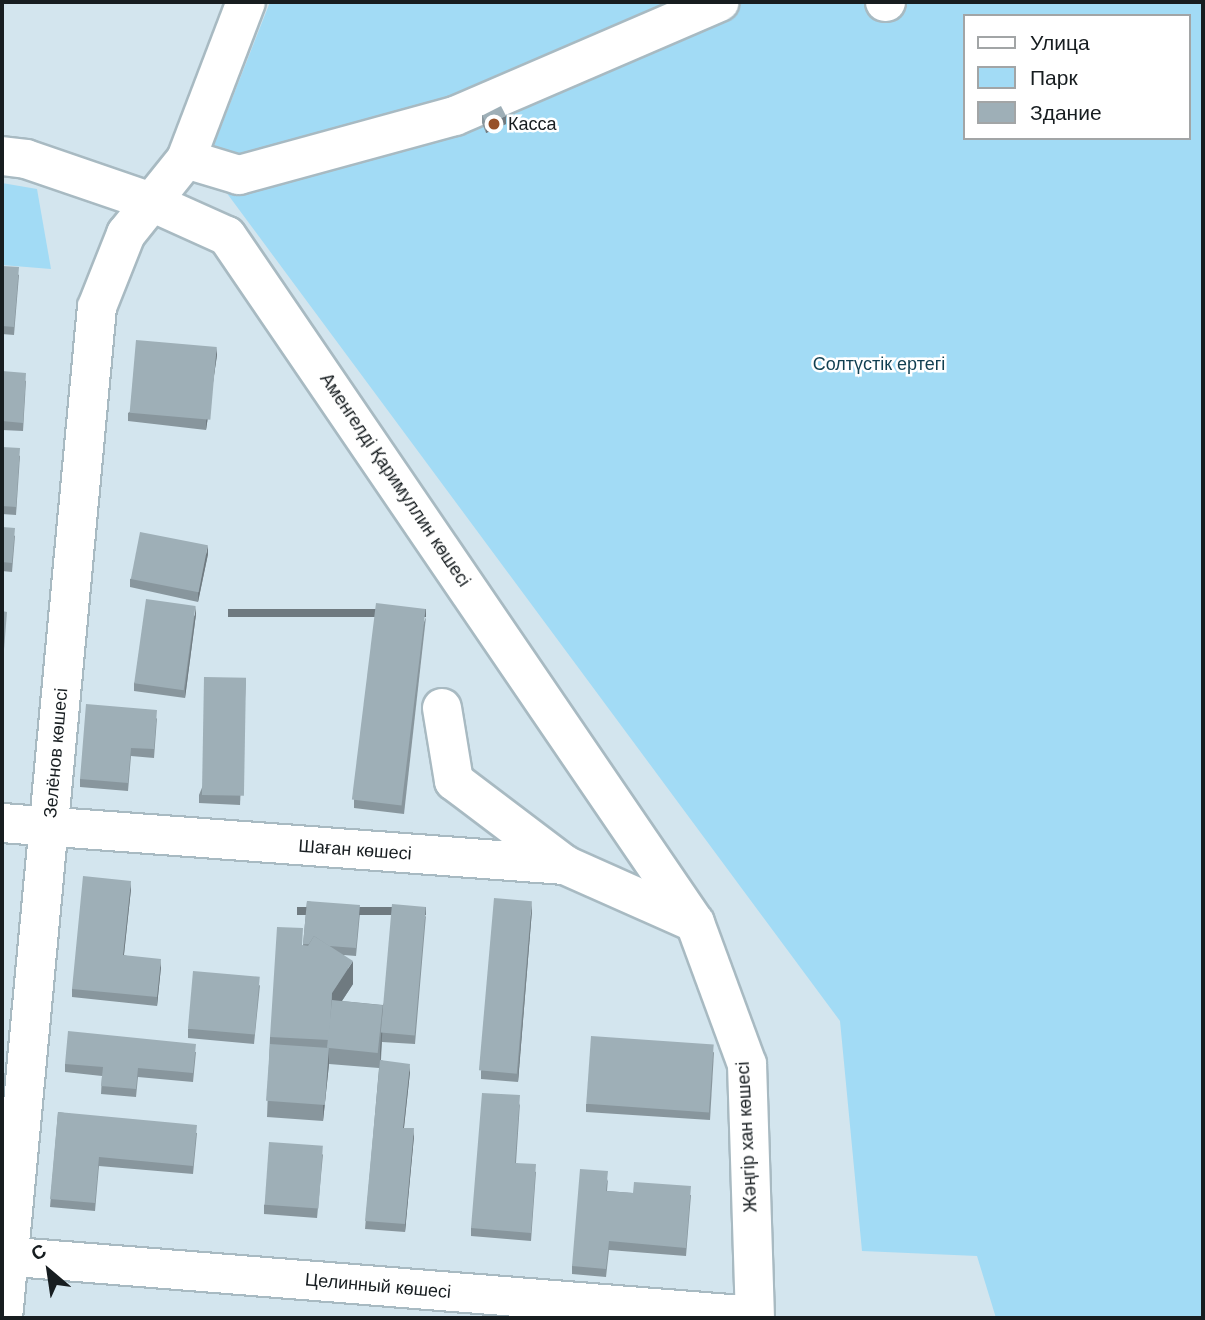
<!DOCTYPE html>
<meta charset="utf-8">
<style>
body{margin:0}
#map{position:relative;width:1205px;height:1320px;overflow:hidden;background:#d3e5ee;font-family:Arial,sans-serif}
div>[style]{position:absolute}
[style*='--x']{left:calc(var(--x)*1px);top:calc(var(--y)*1px);width:calc(var(--w)*1px);rotate:calc(var(--a)*1deg)}
.green>*{inset:0;background:#a2dbf5}
.roads{filter:drop-shadow(2px 0 #a8bac2) drop-shadow(-2px 0 #a8bac2) drop-shadow(0 2px #a8bac2) drop-shadow(0 -2px #a8bac2)}
.minor>*{height:38px;margin:-19px;padding:0 19px;transform-origin:19px;border-radius:19px;background:#fff}
.wall>*{inset:0;background:#88969d}
.shaded-wall>*{inset:0;background:#6f7a80;transform-origin:0 0}
.building>*{inset:0;background:#9eafb7;transform-origin:0 0}
.dots>*{width:19px;height:19px;translate:-50% -50%;box-sizing:border-box;border:4px solid #fff;border-radius:50%}
span{translate:-50% -50%;white-space:nowrap;text-align:center;line-height:1.15;-webkit-text-stroke:5px #fff;paint-order:stroke}
.poi-label{font-size:18px;color:#171d20}
.left{translate:0 -50%;text-align:left}
.park-label{font-size:18px;color:#103f51}
.street-label{font-size:18px;color:#171d20}
.frame{position:absolute;inset:0;border:4px solid #171d20;pointer-events:none}
.legend{position:absolute;left:963px;top:14px;width:228px;height:126px;box-sizing:border-box;background:#fff;border:2px solid #a2a5a6;margin:0;padding:9px 12px;list-style:none;font-size:21px;color:#171d20}
.legend li{display:flex;align-items:center;gap:14px;height:35px}
.legend b{width:35px;border:2px solid #a2a5a6}
.north{position:absolute;left:14px;top:1236px;width:70px;height:70px;-webkit-text-stroke:5px #fff;paint-order:stroke;rotate:331deg;font-size:19px;font-weight:700;line-height:28px;text-align:center;color:#171d20}
.north::after{content:'';display:block;margin:auto;width:24px;height:32px;background:#171d20;clip-path:polygon(50% 0,100% 100%,50% 72%,0 100%)}
</style>
<div id="map">
<div class="green">
<div style="clip-path:polygon(evenodd,270px 2px,1203px 2px,1203px 1318px,996px 1318px,977px 1256px,862px 1251px,840px 1021px,206px 165px,270px 2px,965px 16px,1189px 16px,1189px 138px,965px 138px,965px 16px)"></div>
<div style="clip-path:polygon(2px 183px,37px 189px,51px 269px,2px 265px)"></div>
</div>
<div class="roads">
<div class="minor">
<div style="--x:885;--y:2;--w:1;--a:0"></div>
<div style="--x:2;--y:156;--w:24;--a:7"></div>
<div style="--x:26;--y:159;--w:130;--a:18.9"></div>
<div style="--x:149;--y:201;--w:85;--a:24.2"></div>
<div style="--x:227;--y:236;--w:831;--a:55.74"></div>
<div style="--x:695;--y:923;--w:150;--a:69.8"></div>
<div style="--x:747;--y:1064;--w:254;--a:88.2"></div>
<div style="--x:186;--y:159;--w:55;--a:16.8"></div>
<div style="--x:239;--y:175;--w:224;--a:-15.3"></div>
<div style="--x:455;--y:116;--w:288;--a:-23.3"></div>
<div style="--x:442;--y:708;--w:74;--a:80.7"></div>
<div style="--x:454;--y:781;--w:139;--a:37.1"></div>
<div style="--x:2;--y:823;--w:565;--a:4.27"></div>
<div style="--x:565;--y:865;--w:142;--a:24"></div>
<div style="--x:2;--y:1256;--w:754;--a:4.56"></div>
<div style="--x:3;--y:1318;--w:1015;--a:-84.69"></div>
<div style="--x:97;--y:307;--w:79;--a:-68.3"></div>
<div style="--x:126;--y:234;--w:96;--a:-51.3"></div>
<div style="--x:186;--y:159;--w:168;--a:-69.1"></div>
</div>
</div>
<div class="wall">
<div style="clip-path:polygon(482px 115px,506px 124px,486px 133px,482px 123px)"></div>
<div style="clip-path:polygon(2px 266px,19px 275px,14px 335px,2px 334px)"></div>
<div style="clip-path:polygon(217px 355px,206px 430px,128px 421px,128px 413px)"></div>
<div style="clip-path:polygon(2px 371px,26px 381px,23px 431px,2px 430px)"></div>
<div style="clip-path:polygon(2px 447px,20px 456px,16px 515px,2px 514px)"></div>
<div style="clip-path:polygon(2px 527px,15px 536px,12px 572px,2px 571px)"></div>
<div style="clip-path:polygon(208px 554px,198px 602px,130px 587px,130px 579px)"></div>
<div style="clip-path:polygon(196px 614px,185px 698px,134px 691px,134px 683px)"></div>
<div style="clip-path:polygon(426px 617px,404px 814px,354px 808px,354px 800px)"></div>
<div style="clip-path:polygon(246px 678px,240px 805px,199px 803px,199px 795px)"></div>
<div style="clip-path:polygon(157px 718px,154px 758px,131px 756px,128px 791px,80px 787px,80px 779px)"></div>
<div style="clip-path:polygon(131px 889px,124px 955px,161px 967px,157px 1006px,72px 997px,72px 989px)"></div>
<div style="clip-path:polygon(307px 901px,360px 913px,356px 956px,344px 955px,353px 984px,342px 1001px,383px 1005px,426px 915px,415px 1044px,382px 1042px,381px 1060px,410px 1072px,404px 1128px,414px 1136px,405px 1232px,365px 1229px,379px 1068px,329px 1064px,323px 1121px,267px 1117px,270px 1037px,303px 945px)"></div>
<div style="clip-path:polygon(532px 910px,518px 1082px,481px 1079px,481px 1071px)"></div>
<div style="clip-path:polygon(260px 985px,254px 1044px,188px 1038px,188px 1029px)"></div>
<div style="clip-path:polygon(196px 1052px,193px 1082px,138px 1077px,136px 1097px,101px 1094px,102px 1076px,65px 1072px,65px 1064px)"></div>
<div style="clip-path:polygon(714px 1052px,710px 1120px,586px 1112px,586px 1104px)"></div>
<div style="clip-path:polygon(520px 1103px,516px 1163px,536px 1172px,531px 1241px,471px 1236px,471px 1228px)"></div>
<div style="clip-path:polygon(58px 1112px,197px 1133px,193px 1174px,99px 1166px,95px 1211px,50px 1207px)"></div>
<div style="clip-path:polygon(323px 1154px,317px 1218px,264px 1214px,264px 1205px)"></div>
<div style="clip-path:polygon(608px 1179px,607px 1191px,633px 1193px,691px 1195px,686px 1256px,609px 1250px,606px 1277px,572px 1274px,572px 1266px)"></div>
</div>
<div class="shaded-wall">
<div style="clip-path:polygon(506px 116px,506px 124px,486px 133px,486px 125px)"></div>
<div style="clip-path:polygon(217px 347px,217px 355px,206px 430px,206px 422px)"></div>
<div style="clip-path:polygon(208px 545px,208px 554px,198px 602px,198px 593px)"></div>
<div style="clip-path:polygon(196px 606px,196px 614px,185px 698px,185px 690px)"></div>
<div style="left:426px;top:609px;width:8px;height:198px;rotate:90deg"></div>
<div style="clip-path:polygon(131px 881px,131px 889px,123px 963px,123px 955px)"></div>
<div style="clip-path:polygon(532px 901px,532px 910px,518px 1082px,518px 1074px)"></div>
<div style="left:426px;top:907px;width:8px;height:129px;rotate:90deg"></div>
<div style="clip-path:polygon(161px 959px,161px 967px,157px 1006px,157px 997px)"></div>
<div style="clip-path:polygon(353px 961px,353px 984px,332px 1016px,332px 993px)"></div>
<div style="clip-path:polygon(383px 1005px,383px 1021px,380px 1068px,380px 1052px)"></div>
<div style="clip-path:polygon(329px 1048px,329px 1064px,323px 1121px,323px 1105px)"></div>
<div style="clip-path:polygon(410px 1064px,410px 1072px,403px 1136px,403px 1128px)"></div>
<div style="clip-path:polygon(414px 1128px,414px 1136px,405px 1232px,405px 1224px)"></div>
</div>
<div class="building">
<div style="left:501px;top:106px;width:11px;height:21px;rotate:63deg"></div>
<div style="clip-path:polygon(2px 266px,19px 267px,14px 327px,2px 326px)"></div>
<div style="left:136px;top:340px;width:81px;height:73px;rotate:5deg"></div>
<div style="clip-path:polygon(2px 371px,26px 373px,23px 423px,2px 421px)"></div>
<div style="clip-path:polygon(2px 447px,20px 448px,16px 507px,2px 506px)"></div>
<div style="clip-path:polygon(2px 527px,15px 528px,12px 563px,2px 562px)"></div>
<div style="left:140px;top:532px;width:69px;height:48px;rotate:11deg"></div>
<div style="left:146px;top:599px;width:50px;height:85px;rotate:8deg"></div>
<div style="left:376px;top:603px;width:50px;height:198px;rotate:7deg"></div>
<div style="clip-path:polygon(2px 611px,7px 612px,2px 675px)"></div>
<div style="left:204px;top:677px;width:42px;height:118px;rotate:1deg"></div>
<div style="clip-path:polygon(86px 704px,157px 710px,154px 749px,131px 748px,128px 783px,80px 779px)"></div>
<div style="clip-path:polygon(83px 876px,131px 881px,123px 955px,161px 959px,157px 997px,72px 989px)"></div>
<div style="left:494px;top:898px;width:38px;height:173px;rotate:5deg"></div>
<div style="clip-path:polygon(307px 901px,360px 905px,356px 948px,329px 946px,314px 936px,309px 944px,303px 944px)"></div>
<div style="left:392px;top:904px;width:34px;height:129px;rotate:5deg"></div>
<div style="clip-path:polygon(277px 927px,303px 928px,302px 945px,308px 946px,314px 936px,353px 961px,332px 993px,329px 1040px,270px 1037px)"></div>
<div style="left:193px;top:971px;width:67px;height:58px;rotate:5deg"></div>
<div style="left:332px;top:1000px;width:51px;height:48px;rotate:6deg"></div>
<div style="clip-path:polygon(68px 1031px,196px 1044px,193px 1073px,138px 1068px,136px 1089px,101px 1086px,103px 1067px,65px 1064px)"></div>
<div style="left:591px;top:1036px;width:123px;height:68px;rotate:4deg"></div>
<div style="left:270px;top:1044px;width:59px;height:57px;rotate:4deg"></div>
<div style="clip-path:polygon(380px 1060px,410px 1064px,403px 1128px,414px 1128px,405px 1224px,365px 1221px)"></div>
<div style="clip-path:polygon(482px 1093px,520px 1095px,515px 1163px,536px 1164px,531px 1233px,471px 1228px)"></div>
<div style="clip-path:polygon(58px 1112px,197px 1125px,193px 1166px,99px 1157px,95px 1203px,50px 1199px)"></div>
<div style="left:269px;top:1142px;width:54px;height:63px;rotate:4deg"></div>
<div style="clip-path:polygon(580px 1169px,608px 1171px,606px 1191px,633px 1193px,634px 1182px,691px 1186px,686px 1248px,609px 1241px,606px 1269px,572px 1266px)"></div>
</div>
<div class="dots">
<div style="left:494px;top:124px;background:#965028"></div>
</div>
<div class="poi-label">
<span class="left" style="left:508px;top:124px">Касса</span>
</div>
<div class="park-label">
<span style="left:879px;top:364px">Солтүстік ертегі</span>
</div>
<div class="street-label">
<span style="left:395px;top:480px;rotate:56deg">Аменгелді Қаримуллин көшесі</span>
<span style="left:56px;top:753px;rotate:-85deg">Зелёнов көшесі</span>
<span style="left:355px;top:850px;rotate:4deg">Шаған көшесі</span>
<span style="left:747px;top:1137px;rotate:-93deg">Жәңгір хан көшесі</span>
<span style="left:378px;top:1286px;rotate:5deg">Целинный көшесі</span>
</div>
<div class="frame"></div>
<ul class="legend">
<li><b style="height:9px;background:#fff"></b>Улица</li>
<li><b style="height:19px;background:#a2dbf5"></b>Парк</li>
<li><b style="height:19px;background:#9eafb7"></b>Здание</li>
</ul>
<div class="north">С</div>
</div>
